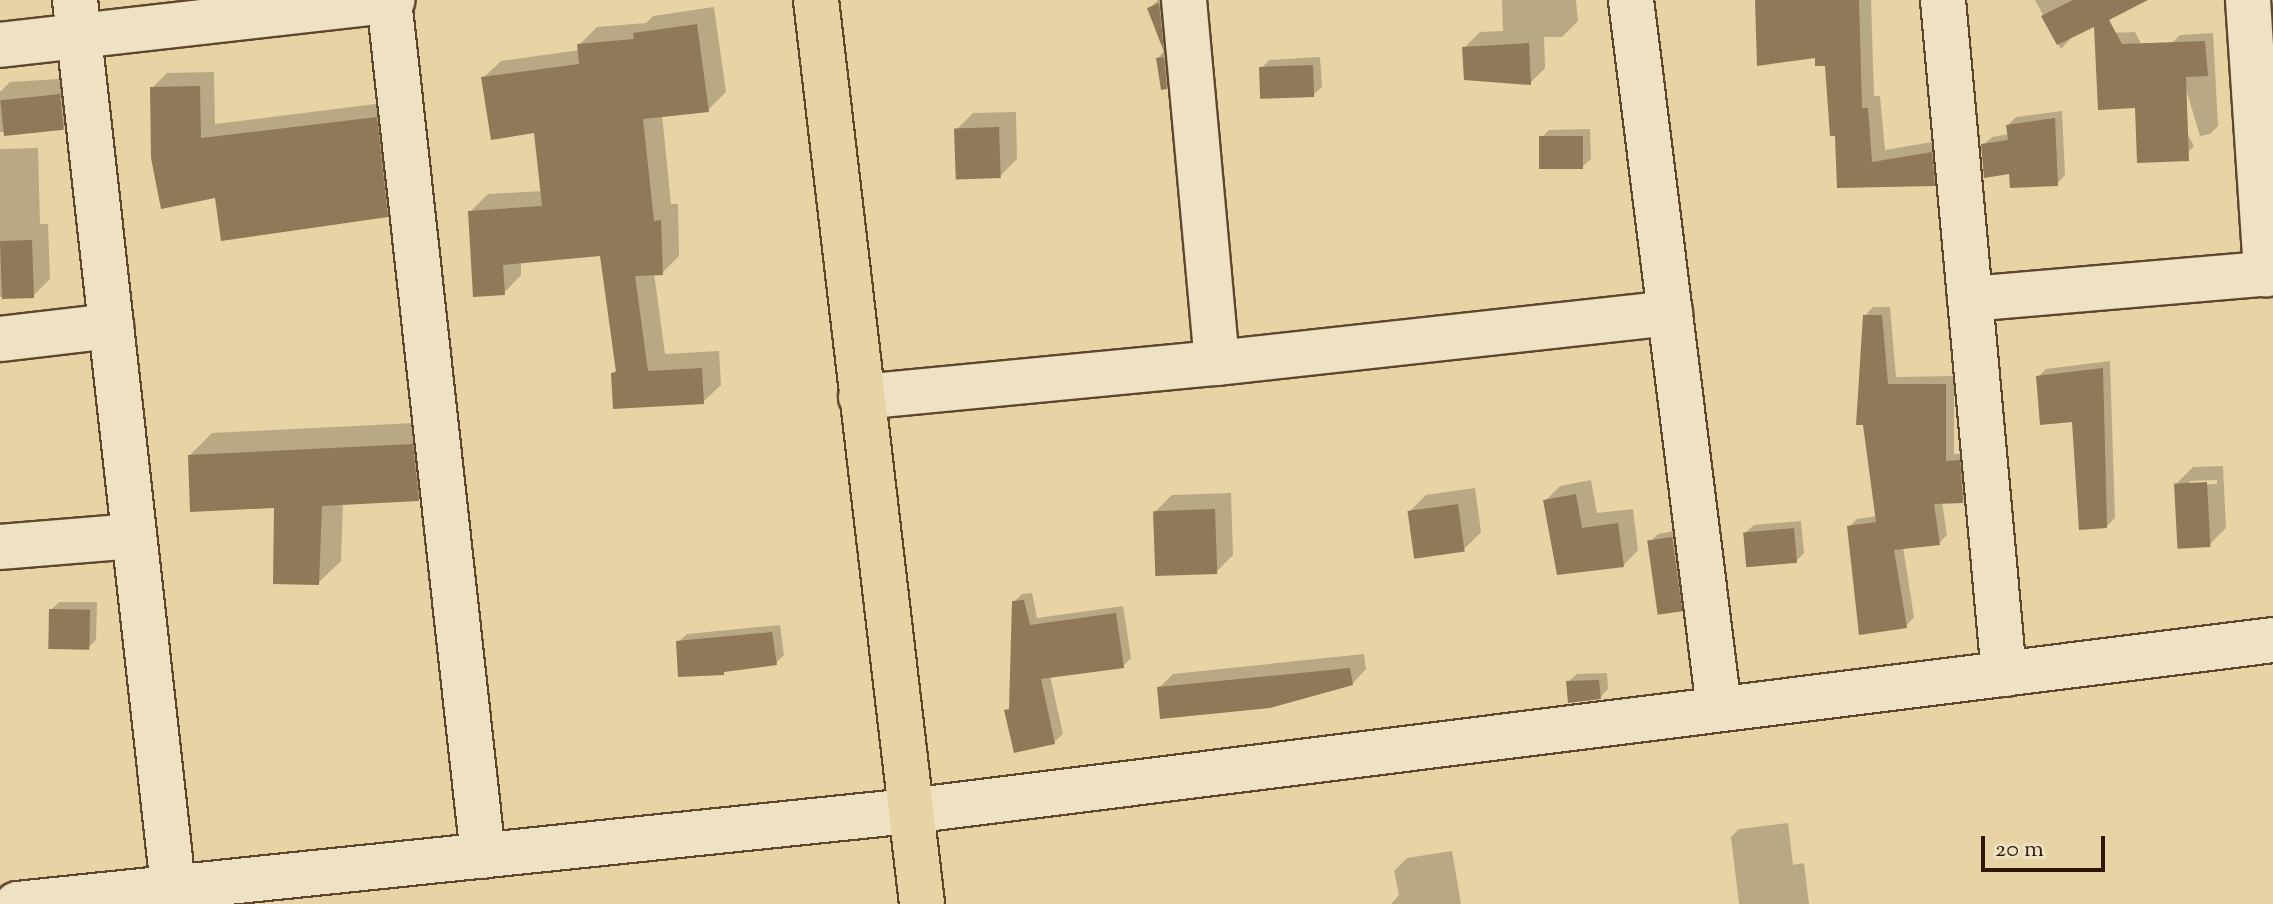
<!DOCTYPE html>
<style>
body{margin:0}
#map{position:relative;width:2273px;height:904px;overflow:hidden;background:#e7d3a4;font-family:"Sorts Mill Goudy",serif}
div>[style]{position:absolute}
[style*='--x']{left:calc(var(--x)*1px);top:calc(var(--y)*1px);width:calc(var(--w)*1px);rotate:calc(var(--a)*1deg)}
.shadow>*{inset:0;background:#0003}
.building>*{inset:0;background:#8f7958;transform-origin:0 0}
.roads{filter:drop-shadow(2px 0 #5e472d) drop-shadow(-2px 0 #5e472d) drop-shadow(0 2px #5e472d) drop-shadow(0 -2px #5e472d)}
.street>*{height:44px;margin:-22px;padding:0 22px;transform-origin:22px;border-radius:22px;background:#efe2c4}
.primary>*{height:44px;margin:-22px;padding:0 22px;transform-origin:22px;border-radius:22px;background:#e7d3a4}
span{translate:-50% -50%;white-space:nowrap;text-align:center;line-height:1.15;-webkit-text-stroke:6px #efe2c4;paint-order:stroke}
.scale{position:absolute;left:1981px;top:836px;width:124px;height:36px;box-sizing:border-box;border:4px solid #301805;border-top:0;padding-left:10px;font-size:24px;line-height:28px;white-space:nowrap;color:#301805;-webkit-text-stroke:6px #efe2c4;paint-order:stroke}
</style>
<div id="map">
<div class="shadow">
<div style="clip-path:polygon(1158px 0,1167px 0,1171px 41px,1164px 48px,1150px 8px)"></div>
<div style="clip-path:polygon(1502px 0,1576px 0,1578px 21px,1562px 37px,1544px 37px,1545px 68px,1530px 83px,1464px 48px,1480px 32px,1503px 31px)"></div>
<div style="clip-path:polygon(1757px 0,1871px 0,1874px 96px,1880px 96px,1885px 150px,1944px 140px,1947px 171px,1934px 184px,1839px 186px,1837px 134px,1826px 64px)"></div>
<div style="clip-path:polygon(2035px 0,2075px 0,2076px 33px,2061px 49px)"></div>
<div style="clip-path:polygon(714px 7px,726px 92px,708px 110px,662px 115px,671px 204px,678px 204px,679px 256px,662px 273px,654px 273px,665px 354px,719px 351px,721px 385px,703px 402px,613px 373px,618px 369px,602px 254px,521px 261px,521px 275px,504px 293px,470px 212px,488px 194px,542px 191px,536px 131px,483px 78px,501px 61px,580px 50px,579px 45px,597px 27px,646px 23px,653px 16px)"></div>
<div style="clip-path:polygon(2135px 32px,2194px 146px,2181px 159px,2137px 106px,2110px 33px)"></div>
<div style="clip-path:polygon(2213px 33px,2218px 126px,2210px 134px,2200px 136px,2172px 43px,2180px 35px)"></div>
<div style="clip-path:polygon(1165px 50px,1172px 50px,1174px 79px,1166px 87px,1158px 58px)"></div>
<div style="clip-path:polygon(1320px 57px,1322px 87px,1313px 95px,1261px 69px,1269px 60px)"></div>
<div style="clip-path:polygon(214px 72px,215px 124px,391px 102px,402px 200px,387px 215px,217px 196px,152px 88px,167px 73px)"></div>
<div style="clip-path:polygon(76px 78px,80px 111px,63px 128px,0 132px,0 92px,10px 82px)"></div>
<div style="clip-path:polygon(2062px 111px,2065px 175px,2057px 184px,2011px 172px,1983px 145px,1992px 137px,2009px 134px,2008px 125px,2016px 117px)"></div>
<div style="clip-path:polygon(1016px 112px,1017px 159px,1000px 176px,956px 130px,973px 113px)"></div>
<div style="clip-path:polygon(1590px 129px,1591px 159px,1582px 167px,1541px 138px,1549px 130px)"></div>
<div style="clip-path:polygon(38px 148px,40px 224px,48px 224px,50px 279px,33px 296px,0 297px,0 149px)"></div>
<div style="clip-path:polygon(1873px 307px,1890px 307px,1896px 377px,1954px 376px,1954px 454px,1967px 453px,1971px 493px,1963px 501px,1942px 502px,1947px 535px,1939px 543px,1903px 547px,1914px 617px,1906px 626px,1849px 527px,1857px 519px,1877px 516px,1865px 316px)"></div>
<div style="clip-path:polygon(2110px 361px,2115px 518px,2107px 526px,2074px 419px,2038px 377px,2046px 369px)"></div>
<div style="clip-path:polygon(434px 422px,440px 477px,418px 499px,343px 503px,341px 561px,318px 583px,276px 506px,190px 455px,212px 433px)"></div>
<div style="clip-path:polygon(evenodd,2223px 466px,2226px 528px,2209px 545px,2176px 484px,2193px 467px,2223px 466px,2217px 480px,2217px 484px,2190px 485px,2190px 481px,2217px 480px)"></div>
<div style="clip-path:polygon(1591px 480px,1597px 513px,1633px 509px,1638px 550px,1623px 566px,1545px 501px,1560px 486px)"></div>
<div style="clip-path:polygon(1475px 488px,1481px 532px,1464px 549px,1409px 512px,1426px 495px)"></div>
<div style="clip-path:polygon(1231px 493px,1233px 555px,1216px 572px,1155px 512px,1172px 495px)"></div>
<div style="clip-path:polygon(1801px 521px,1804px 553px,1796px 561px,1745px 533px,1754px 525px)"></div>
<div style="clip-path:polygon(1680px 530px,1689px 601px,1681px 609px,1650px 542px,1658px 534px)"></div>
<div style="clip-path:polygon(1032px 593px,1037px 618px,1123px 606px,1131px 658px,1123px 666px,1050px 676px,1063px 734px,1054px 742px,1006px 711px,1011px 706px,1014px 602px,1022px 594px)"></div>
<div style="clip-path:polygon(59px 602px,97px 602px,96px 640px,88px 648px,51px 610px)"></div>
<div style="clip-path:polygon(780px 625px,784px 655px,776px 663px,727px 669px,723px 673px,678px 642px,687px 634px)"></div>
<div style="clip-path:polygon(1364px 654px,1366px 669px,1352px 684px,1159px 688px,1173px 674px)"></div>
<div style="clip-path:polygon(1607px 673px,1608px 689px,1600px 697px,1568px 682px,1577px 674px)"></div>
<div style="clip-path:polygon(1788px 823px,1793px 865px,1804px 863px,1809px 904px,1739px 904px,1731px 837px,1739px 829px)"></div>
<div style="clip-path:polygon(1452px 851px,1461px 904px,1391px 904px,1399px 895px,1394px 871px,1407px 858px)"></div>
</div>
<div class="building">
<div style="clip-path:polygon(1755px 0,1859px 0,1862px 108px,1868px 108px,1872px 162px,1932px 152px,1935px 186px,1837px 188px,1835px 136px,1830px 136px,1825px 66px,1815px 66px,1815px 58px,1757px 66px)"></div>
<div style="clip-path:polygon(2073px 0,2148px 0,2109px 20px,2122px 44px,2205px 41px,2208px 76px,2186px 77px,2189px 161px,2137px 163px,2135px 108px,2098px 110px,2094px 27px,2057px 45px,2041px 16px)"></div>
<div style="clip-path:polygon(1159px 3px,1164px 52px,1147px 8px)"></div>
<div style="clip-path:polygon(697px 24px,709px 112px,643px 119px,654px 221px,661px 220px,663px 275px,635px 276px,648px 371px,702px 368px,704px 404px,613px 409px,611px 373px,616px 372px,600px 256px,503px 265px,505px 295px,473px 297px,468px 211px,542px 206px,534px 133px,491px 140px,481px 77px,579px 64px,577px 44px,634px 39px,633px 33px)"></div>
<div style="clip-path:polygon(1529px 43px,1531px 85px,1464px 80px,1462px 47px)"></div>
<div style="clip-path:polygon(1164px 57px,1167px 89px,1161px 90px,1156px 58px)"></div>
<div style="left:1313px;top:65px;width:32px;height:54px;rotate:88deg"></div>
<div style="clip-path:polygon(200px 86px,201px 138px,377px 117px,388px 217px,221px 241px,215px 198px,161px 209px,151px 158px,150px 87px)"></div>
<div style="left:60px;top:94px;width:36px;height:60px;rotate:84deg"></div>
<div style="clip-path:polygon(2055px 118px,2058px 186px,2010px 188px,2009px 174px,1984px 178px,1981px 144px,2008px 140px,2006px 125px)"></div>
<div style="left:999px;top:127px;width:51px;height:45px;rotate:88deg"></div>
<div style="left:1583px;top:136px;width:33px;height:44px;rotate:90deg"></div>
<div style="left:32px;top:240px;width:58px;height:32px;rotate:88deg"></div>
<div style="clip-path:polygon(1863px 315px,1882px 315px,1888px 384px,1946px 384px,1946px 461px,1960px 460px,1963px 503px,1934px 504px,1940px 545px,1894px 550px,1907px 628px,1859px 635px,1847px 526px,1876px 522px,1863px 425px,1856px 425px)"></div>
<div style="clip-path:polygon(2103px 368px,2107px 528px,2079px 530px,2072px 422px,2040px 425px,2036px 376px)"></div>
<div style="clip-path:polygon(413px 444px,419px 501px,322px 506px,319px 585px,273px 584px,274px 508px,190px 512px,188px 455px)"></div>
<div style="left:2207px;top:482px;width:65px;height:33px;rotate:87deg"></div>
<div style="clip-path:polygon(1576px 494px,1582px 528px,1618px 523px,1624px 567px,1557px 575px,1543px 500px)"></div>
<div style="left:1458px;top:504px;width:48px;height:51px;rotate:82deg"></div>
<div style="left:1215px;top:509px;width:65px;height:62px;rotate:88deg"></div>
<div style="left:1794px;top:528px;width:35px;height:51px;rotate:85deg"></div>
<div style="left:1672px;top:537px;width:75px;height:25px;rotate:82deg"></div>
<div style="clip-path:polygon(1024px 600px,1030px 625px,1116px 613px,1124px 668px,1041px 679px,1055px 744px,1014px 753px,1004px 710px,1009px 709px,1012px 601px)"></div>
<div style="left:49px;top:609px;width:41px;height:40px;rotate:1deg"></div>
<div style="clip-path:polygon(772px 632px,777px 665px,724px 672px,724px 675px,678px 677px,676px 641px)"></div>
<div style="clip-path:polygon(1350px 668px,1353px 685px,1270px 708px,1160px 719px,1157px 687px)"></div>
<div style="clip-path:polygon(1599px 680px,1601px 699px,1568px 703px,1566px 681px)"></div>
</div>
<div class="roads">
<div class="street">
<div style="--x:75;--y:0;--w:910;--a:83.69"></div>
<div style="--x:389;--y:0;--w:861;--a:83.73"></div>
<div style="--x:1184;--y:0;--w:364;--a:84.8"></div>
<div style="--x:1631;--y:0;--w:714;--a:82.92"></div>
<div style="--x:1943;--y:0;--w:677;--a:84.83"></div>
<div style="--x:2248;--y:0;--w:275;--a:86.2"></div>
<div style="--x:0;--y:45;--w:395;--a:-6.5"></div>
<div style="--x:1970;--y:299;--w:304;--a:-4.9"></div>
<div style="--x:0;--y:339;--w:112;--a:-6.7"></div>
<div style="--x:861;--y:397;--w:358;--a:-5.5"></div>
<div style="--x:1217;--y:363;--w:456;--a:-6.3"></div>
<div style="--x:0;--y:547;--w:134;--a:-4.7"></div>
<div style="--x:17;--y:904;--w:898;--a:-5.95"></div>
<div style="--x:910;--y:811;--w:1374;--a:-7.15"></div>
</div>
<div class="primary">
<div style="--x:816;--y:0;--w:910;--a:83.31"></div>
</div>
</div>
<div class="scale">20 m</div>
</div>
